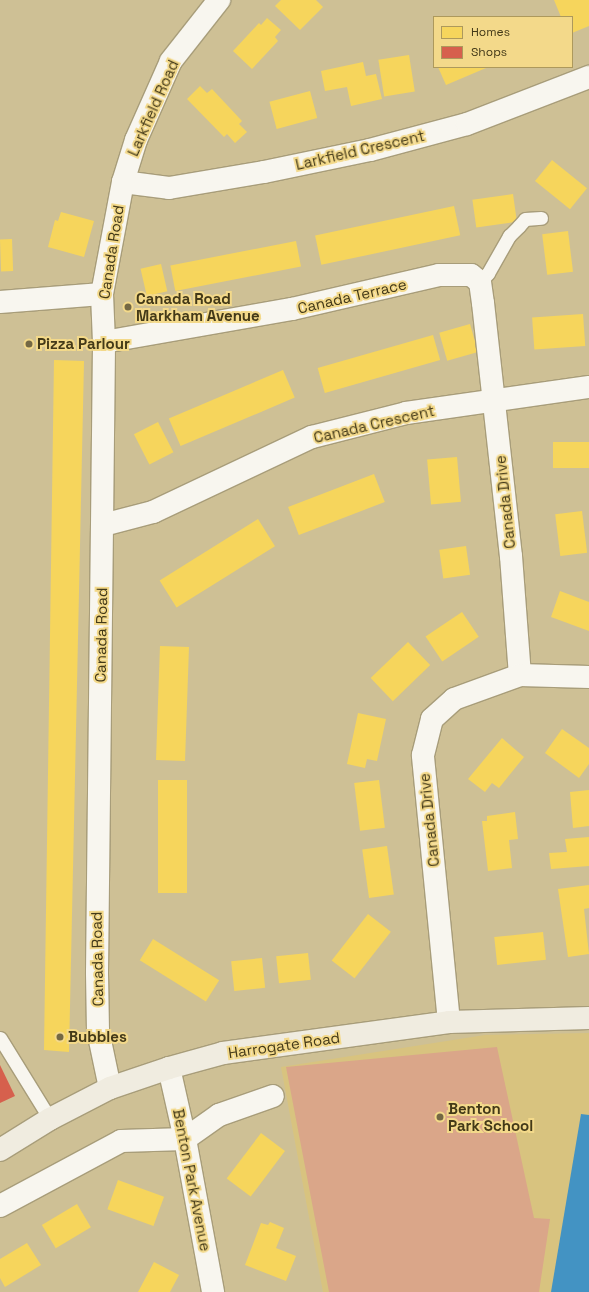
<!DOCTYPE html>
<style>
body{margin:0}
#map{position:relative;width:589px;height:1292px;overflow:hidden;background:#cec095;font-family:"Space Grotesk",sans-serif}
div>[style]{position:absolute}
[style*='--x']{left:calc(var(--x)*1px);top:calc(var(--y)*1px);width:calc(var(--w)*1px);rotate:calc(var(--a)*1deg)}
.built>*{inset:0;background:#d8c37f}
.green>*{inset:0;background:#daa689}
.homes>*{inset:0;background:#f6d55c;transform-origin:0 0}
.shops>*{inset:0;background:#d6604d}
.schools>*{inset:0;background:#4393c3}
.roads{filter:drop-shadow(1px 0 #a89d7a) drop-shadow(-1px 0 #a89d7a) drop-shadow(0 1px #a89d7a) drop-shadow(0 -1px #a89d7a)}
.service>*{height:13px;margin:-6.5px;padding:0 6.5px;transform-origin:6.5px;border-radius:6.5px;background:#f8f6ef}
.minor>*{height:22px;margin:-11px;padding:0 11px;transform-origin:11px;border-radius:11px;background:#f8f6ef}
.secondary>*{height:22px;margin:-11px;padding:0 11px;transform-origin:11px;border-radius:11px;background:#f0ece0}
.dots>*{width:11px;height:11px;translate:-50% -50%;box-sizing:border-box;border:2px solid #f3d98a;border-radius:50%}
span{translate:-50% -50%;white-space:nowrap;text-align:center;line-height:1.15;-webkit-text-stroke:4px #f3d98a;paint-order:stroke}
.street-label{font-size:15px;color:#433918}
.poi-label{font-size:15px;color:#433918;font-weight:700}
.left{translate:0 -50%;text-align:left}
.legend{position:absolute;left:433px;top:16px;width:140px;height:52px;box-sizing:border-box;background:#f3d98a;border:1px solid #ad995c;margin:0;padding:5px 7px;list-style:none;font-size:12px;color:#433918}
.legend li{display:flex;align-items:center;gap:8px;height:20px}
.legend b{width:20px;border:1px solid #ad995c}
</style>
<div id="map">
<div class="built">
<div style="clip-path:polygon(589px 1033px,589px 1292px,323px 1292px,281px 1067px,485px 1035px)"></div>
</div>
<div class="green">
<div style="clip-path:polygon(497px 1047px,534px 1218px,550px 1219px,539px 1292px,329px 1292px,286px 1067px)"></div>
</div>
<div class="homes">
<div style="clip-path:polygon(281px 0,316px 0,323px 7px,300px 30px,275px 6px)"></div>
<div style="clip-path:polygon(554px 0,589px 0,589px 26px,572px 33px,572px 17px,561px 17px)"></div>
<div style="clip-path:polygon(267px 18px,281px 30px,275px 37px,278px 41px,252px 69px,233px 51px,259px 23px,261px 25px)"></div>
<div style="left:409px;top:55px;width:37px;height:31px;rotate:81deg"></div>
<div style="clip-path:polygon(363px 62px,366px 76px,376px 74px,382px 99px,351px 106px,347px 87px,325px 91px,321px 71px)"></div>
<div style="clip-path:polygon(438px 67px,486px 67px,486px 68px,446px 85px)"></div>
<div style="clip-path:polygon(200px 86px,207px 93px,212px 89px,242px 121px,239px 124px,247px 132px,235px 143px,227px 134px,224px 137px,187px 99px)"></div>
<div style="left:310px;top:91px;width:28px;height:42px;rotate:75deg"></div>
<div style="left:552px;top:160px;width:45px;height:27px;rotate:39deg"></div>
<div style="left:513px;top:194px;width:28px;height:41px;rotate:82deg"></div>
<div style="left:454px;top:206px;width:30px;height:142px;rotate:78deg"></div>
<div style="clip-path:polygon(61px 212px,94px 221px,84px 257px,48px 247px,55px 220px,58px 221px)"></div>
<div style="left:568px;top:231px;width:41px;height:26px;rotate:83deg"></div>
<div style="left:12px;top:239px;width:32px;height:12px;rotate:88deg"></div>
<div style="left:296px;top:241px;width:26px;height:128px;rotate:79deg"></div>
<div style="left:161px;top:264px;width:28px;height:21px;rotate:77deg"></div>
<div style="left:583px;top:314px;width:32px;height:51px;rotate:86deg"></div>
<div style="left:470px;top:324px;width:29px;height:32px;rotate:74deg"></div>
<div style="left:433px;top:335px;width:26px;height:120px;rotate:74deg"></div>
<div style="clip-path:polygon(54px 360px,84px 361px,69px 1052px,44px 1050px)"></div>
<div style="left:283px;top:370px;width:30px;height:124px;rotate:67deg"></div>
<div style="left:158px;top:422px;width:34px;height:27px;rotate:63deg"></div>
<div style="left:589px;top:442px;width:26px;height:36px;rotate:90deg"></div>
<div style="left:457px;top:457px;width:45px;height:30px;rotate:85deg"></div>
<div style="left:374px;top:474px;width:30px;height:92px;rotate:69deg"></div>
<div style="left:582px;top:511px;width:42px;height:27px;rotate:83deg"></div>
<div style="left:258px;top:519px;width:32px;height:116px;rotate:58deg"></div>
<div style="left:466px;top:546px;width:29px;height:27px;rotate:82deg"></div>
<div style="clip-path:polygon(560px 591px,589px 602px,589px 631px,551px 617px)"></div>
<div style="left:462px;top:612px;width:30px;height:44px;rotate:56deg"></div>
<div style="left:408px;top:642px;width:32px;height:52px;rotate:46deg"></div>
<div style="left:160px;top:646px;width:29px;height:114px;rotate:2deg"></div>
<div style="clip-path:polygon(358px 713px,386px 719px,377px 761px,367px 759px,365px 768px,347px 764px)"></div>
<div style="clip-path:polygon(562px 729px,589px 748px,589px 764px,579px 778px,545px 753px)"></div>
<div style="clip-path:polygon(502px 738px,524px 757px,499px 788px,492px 783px,485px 792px,468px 779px)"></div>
<div style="left:158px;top:780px;width:29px;height:113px"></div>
<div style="left:379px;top:780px;width:48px;height:25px;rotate:83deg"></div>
<div style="clip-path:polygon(589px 790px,589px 826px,573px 828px,570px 792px)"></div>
<div style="clip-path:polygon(515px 812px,518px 839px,509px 840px,512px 868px,488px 871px,482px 821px,487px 821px,487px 816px)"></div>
<div style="clip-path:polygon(589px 837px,589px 866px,551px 869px,549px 853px,567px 852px,565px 839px)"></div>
<div style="left:387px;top:846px;width:49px;height:25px;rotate:82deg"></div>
<div style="clip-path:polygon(589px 885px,589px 908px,584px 909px,589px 954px,568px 957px,558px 889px)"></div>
<div style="left:368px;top:914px;width:29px;height:59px;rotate:38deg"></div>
<div style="left:543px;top:932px;width:28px;height:49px;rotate:84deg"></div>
<div style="left:153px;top:939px;width:78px;height:25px;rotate:32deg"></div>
<div style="left:308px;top:953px;width:27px;height:32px;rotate:84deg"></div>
<div style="left:262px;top:958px;width:30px;height:31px;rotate:84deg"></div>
<div style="left:261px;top:1133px;width:30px;height:57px;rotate:37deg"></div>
<div style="left:118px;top:1180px;width:49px;height:31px;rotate:20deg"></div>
<div style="left:77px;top:1204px;width:27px;height:41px;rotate:59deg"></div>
<div style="clip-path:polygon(270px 1222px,284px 1228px,276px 1248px,296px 1256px,286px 1281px,245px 1265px,261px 1223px,268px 1225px)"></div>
<div style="clip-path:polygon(27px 1243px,41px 1265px,5px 1287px,0 1278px,0 1259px)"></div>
<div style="clip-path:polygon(154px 1262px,179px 1275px,170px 1292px,138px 1292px)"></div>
</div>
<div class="shops">
<div style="clip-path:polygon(0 1065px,15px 1096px,0 1103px)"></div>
</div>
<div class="schools">
<div style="clip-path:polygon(581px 1114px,589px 1115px,589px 1292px,551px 1292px)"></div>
</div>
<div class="roads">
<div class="service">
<div style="--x:480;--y:282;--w:12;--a:-48"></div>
<div style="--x:488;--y:273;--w:43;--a:-60.4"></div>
<div style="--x:509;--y:236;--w:14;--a:-45"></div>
<div style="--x:519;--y:226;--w:9;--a:-49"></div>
<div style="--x:525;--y:219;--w:16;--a:-4"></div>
<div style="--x:0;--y:1038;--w:95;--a:58.3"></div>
</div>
<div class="minor">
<div style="--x:123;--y:182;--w:46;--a:7.4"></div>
<div style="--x:169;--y:188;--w:96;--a:-9.6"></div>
<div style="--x:264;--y:172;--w:108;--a:-11.7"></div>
<div style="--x:370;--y:150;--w:100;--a:-15"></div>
<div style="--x:467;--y:124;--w:131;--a:-21.1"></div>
<div style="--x:0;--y:302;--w:102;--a:-4.5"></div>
<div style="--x:104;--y:342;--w:191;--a:-10"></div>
<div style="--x:292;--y:309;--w:151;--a:-13"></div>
<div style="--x:439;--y:275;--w:32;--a:0"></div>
<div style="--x:471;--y:275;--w:11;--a:38"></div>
<div style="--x:480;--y:282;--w:21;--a:82"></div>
<div style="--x:483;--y:303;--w:255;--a:83.7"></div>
<div style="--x:511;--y:556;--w:119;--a:85.7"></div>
<div style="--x:103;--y:525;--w:52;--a:-14.6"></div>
<div style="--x:153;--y:512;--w:176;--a:-25.3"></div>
<div style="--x:312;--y:437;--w:97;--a:-14.3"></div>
<div style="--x:406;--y:413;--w:185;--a:-8.1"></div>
<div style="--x:449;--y:1022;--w:268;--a:-95.6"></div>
<div style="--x:423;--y:755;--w:37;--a:-76"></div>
<div style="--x:432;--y:719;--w:30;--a:-42"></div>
<div style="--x:454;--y:699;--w:70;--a:-20"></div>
<div style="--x:520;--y:675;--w:69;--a:1.7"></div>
<div style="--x:169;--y:1068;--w:73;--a:77.3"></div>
<div style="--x:185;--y:1139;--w:156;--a:79.6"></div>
<div style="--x:110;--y:1088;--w:58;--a:-101.9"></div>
<div style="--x:98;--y:1031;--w:59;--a:-91"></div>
<div style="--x:97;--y:972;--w:630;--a:-89.36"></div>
<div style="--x:104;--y:342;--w:48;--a:-92.4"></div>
<div style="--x:102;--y:294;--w:114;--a:-79.4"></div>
<div style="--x:123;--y:182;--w:44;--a:-72.8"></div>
<div style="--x:136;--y:140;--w:86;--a:-66.1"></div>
<div style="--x:171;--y:61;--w:78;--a:-51.8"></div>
<div style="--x:0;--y:1206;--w:137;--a:-28.2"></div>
<div style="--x:121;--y:1141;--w:64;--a:-1.8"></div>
<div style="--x:185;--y:1139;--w:42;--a:-35.2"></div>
<div style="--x:219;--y:1115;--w:57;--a:-19.4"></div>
</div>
<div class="secondary">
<div style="--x:0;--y:1150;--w:59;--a:-31.8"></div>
<div style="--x:50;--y:1119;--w:68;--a:-27.3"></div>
<div style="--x:110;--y:1088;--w:62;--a:-18.7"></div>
<div style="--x:169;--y:1068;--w:56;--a:-15.5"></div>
<div style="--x:223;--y:1053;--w:228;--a:-7.8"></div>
<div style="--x:449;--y:1022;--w:140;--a:-1.6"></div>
</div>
</div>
<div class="dots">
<div style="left:128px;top:307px;background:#746844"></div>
<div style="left:29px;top:344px;background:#746844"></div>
<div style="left:60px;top:1037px;background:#746844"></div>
<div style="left:440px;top:1117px;background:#746844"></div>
</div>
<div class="street-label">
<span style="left:153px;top:108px;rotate:-66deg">Larkfield Road</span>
<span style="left:360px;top:150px;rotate:-13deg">Larkfield Crescent</span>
<span style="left:111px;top:252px;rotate:-81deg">Canada Road</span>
<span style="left:352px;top:296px;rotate:-13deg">Canada Terrace</span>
<span style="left:374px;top:424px;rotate:-13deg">Canada Crescent</span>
<span style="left:505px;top:502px;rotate:-96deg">Canada Drive</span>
<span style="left:101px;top:635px;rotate:-89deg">Canada Road</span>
<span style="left:429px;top:820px;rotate:-96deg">Canada Drive</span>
<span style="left:97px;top:959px;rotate:-91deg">Canada Road</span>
<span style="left:284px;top:1045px;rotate:-8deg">Harrogate Road</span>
<span style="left:192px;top:1180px;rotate:79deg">Benton Park Avenue</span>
</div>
<div class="poi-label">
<span class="left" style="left:136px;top:307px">Canada Road<br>Markham Avenue</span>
<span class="left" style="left:37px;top:344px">Pizza Parlour</span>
<span class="left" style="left:68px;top:1037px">Bubbles</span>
<span class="left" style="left:448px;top:1117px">Benton<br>Park School</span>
</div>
<ul class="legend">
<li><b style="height:11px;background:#f6d55c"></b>Homes</li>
<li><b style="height:11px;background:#d6604d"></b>Shops</li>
</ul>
</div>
